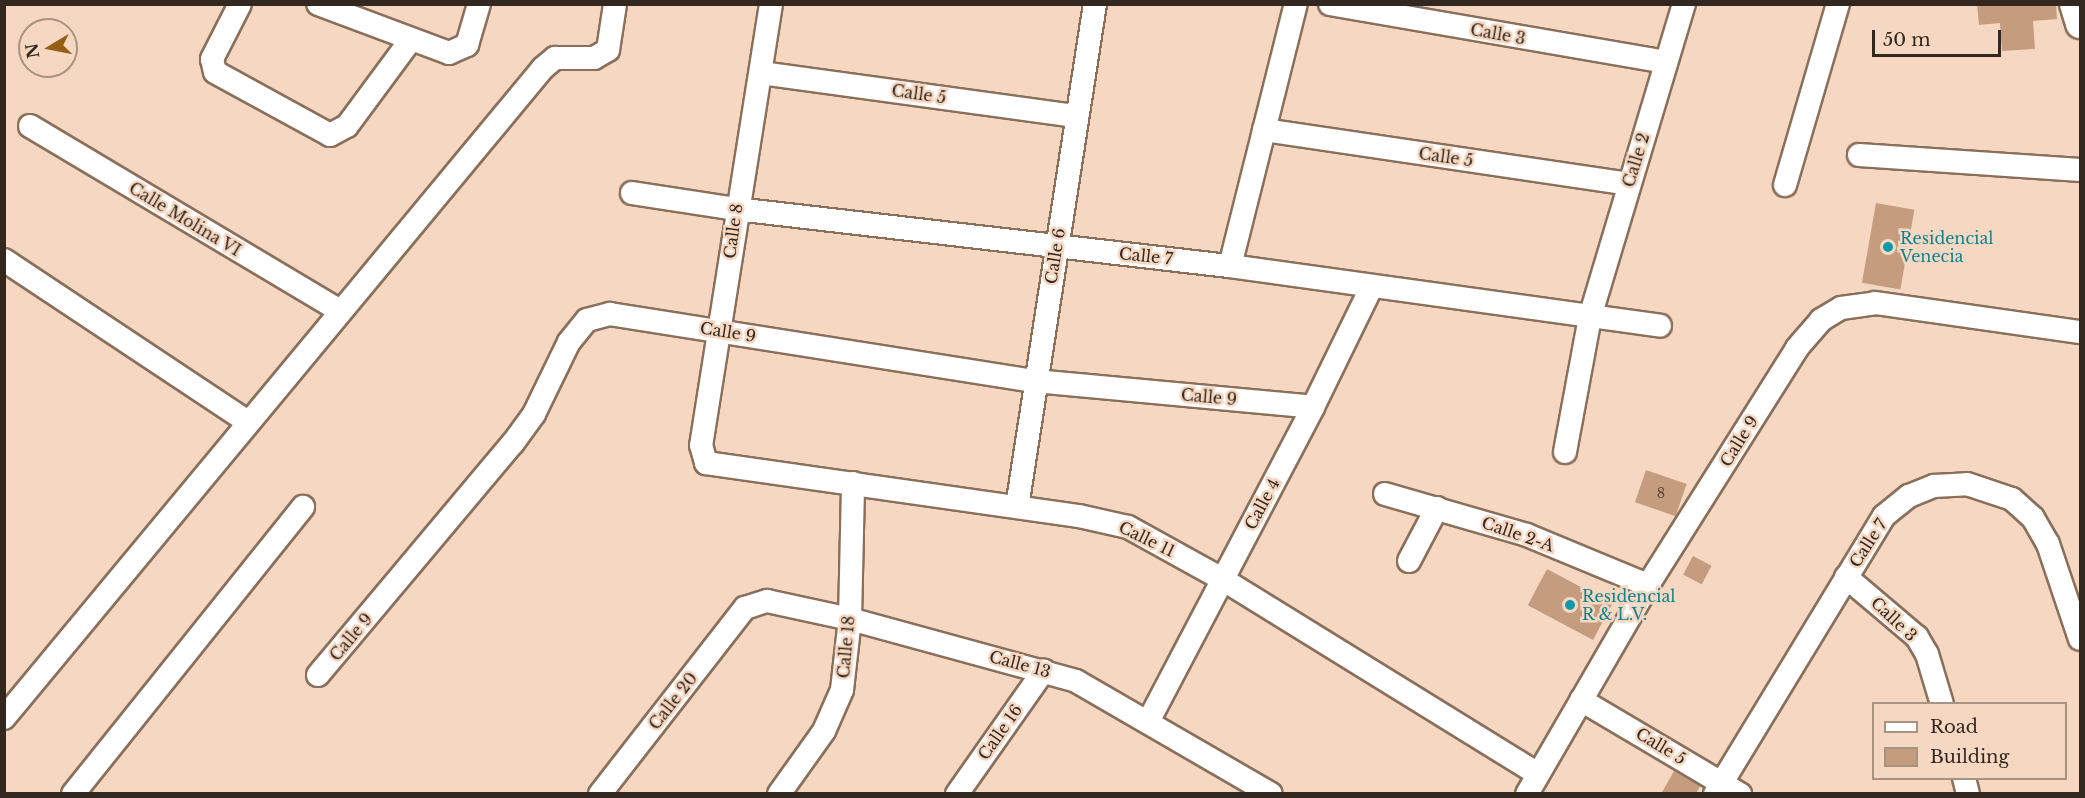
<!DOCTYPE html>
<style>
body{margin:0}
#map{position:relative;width:2085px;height:798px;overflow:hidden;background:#f6d8c2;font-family:"Libre Baskerville",serif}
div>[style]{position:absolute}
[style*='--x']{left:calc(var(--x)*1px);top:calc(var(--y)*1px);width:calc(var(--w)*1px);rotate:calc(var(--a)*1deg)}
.building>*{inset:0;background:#c59d7e;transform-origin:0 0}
.roads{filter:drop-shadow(2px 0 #8a6f5b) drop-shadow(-2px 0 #8a6f5b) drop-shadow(0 2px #8a6f5b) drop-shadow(0 -2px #8a6f5b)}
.minor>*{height:22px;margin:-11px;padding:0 11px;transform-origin:11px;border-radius:11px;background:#fff}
.major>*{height:28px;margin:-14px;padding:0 14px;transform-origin:14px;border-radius:14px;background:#fff}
.dots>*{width:16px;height:16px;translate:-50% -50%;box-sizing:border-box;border:3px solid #f6d8c2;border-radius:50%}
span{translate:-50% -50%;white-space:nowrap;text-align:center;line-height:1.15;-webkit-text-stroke:5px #f6d8c2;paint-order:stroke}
.number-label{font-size:14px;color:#584537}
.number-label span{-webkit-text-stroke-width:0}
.street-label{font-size:16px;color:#33281f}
.culture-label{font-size:16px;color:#0d838f}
.left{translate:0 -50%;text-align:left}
.frame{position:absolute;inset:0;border:6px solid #33281f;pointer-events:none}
.legend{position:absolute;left:1872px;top:702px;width:195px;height:78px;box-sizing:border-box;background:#f6d8c2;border:2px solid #a89281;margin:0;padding:8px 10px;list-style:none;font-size:18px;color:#33281f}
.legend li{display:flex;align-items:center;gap:12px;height:30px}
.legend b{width:30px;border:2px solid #a89281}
.north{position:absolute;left:18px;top:18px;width:60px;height:60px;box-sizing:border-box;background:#f6d8c2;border:2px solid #a89281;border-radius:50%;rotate:260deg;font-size:16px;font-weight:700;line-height:24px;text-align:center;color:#33281f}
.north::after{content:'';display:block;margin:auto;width:21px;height:27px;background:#955f15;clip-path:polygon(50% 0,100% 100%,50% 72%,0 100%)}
.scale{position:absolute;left:1872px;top:30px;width:129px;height:27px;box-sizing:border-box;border:3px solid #33281f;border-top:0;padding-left:8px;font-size:18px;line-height:21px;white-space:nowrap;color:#33281f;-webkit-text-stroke:4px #f6d8c2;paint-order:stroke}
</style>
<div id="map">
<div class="building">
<div style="clip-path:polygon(1977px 4px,2056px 4px,2057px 19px,2033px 21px,2035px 49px,2002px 51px,2000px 23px,1979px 25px)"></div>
<div style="left:1876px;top:203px;width:39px;height:81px;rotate:10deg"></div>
<div style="left:1646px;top:470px;width:43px;height:34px;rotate:19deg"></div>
<div style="left:1693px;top:556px;width:21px;height:21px;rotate:28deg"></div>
<div style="left:1547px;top:569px;width:74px;height:41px;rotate:28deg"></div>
<div style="clip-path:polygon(1674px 771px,1700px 786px,1696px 794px,1661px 794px)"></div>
</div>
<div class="roads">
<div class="minor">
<div style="--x:240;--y:4;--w:62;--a:117"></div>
<div style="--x:212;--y:59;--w:13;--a:77"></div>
<div style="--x:215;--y:72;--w:131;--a:28.7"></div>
<div style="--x:330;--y:135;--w:19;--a:-28"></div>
<div style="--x:347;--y:126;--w:106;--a:-53.5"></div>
<div style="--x:318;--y:4;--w:140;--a:20.5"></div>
<div style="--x:449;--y:53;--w:20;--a:-24"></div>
<div style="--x:467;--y:45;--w:43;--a:-73.7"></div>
<div style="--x:771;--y:4;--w:447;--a:99"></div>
<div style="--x:701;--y:445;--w:19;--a:74"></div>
<div style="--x:706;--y:463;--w:377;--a:8.1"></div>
<div style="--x:1079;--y:516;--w:50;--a:12.7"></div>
<div style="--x:1128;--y:527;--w:107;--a:29"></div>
<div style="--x:1222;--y:579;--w:371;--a:31.7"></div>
<div style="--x:1330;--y:4;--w:341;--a:9.8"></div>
<div style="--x:761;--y:73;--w:318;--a:7.8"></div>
<div style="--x:30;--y:126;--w:361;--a:30.8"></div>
<div style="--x:1264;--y:130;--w:368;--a:8.4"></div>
<div style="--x:1859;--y:155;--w:222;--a:3.9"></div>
<div style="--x:1785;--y:185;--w:189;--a:-73.7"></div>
<div style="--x:632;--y:193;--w:105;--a:8.7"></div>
<div style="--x:736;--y:209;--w:497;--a:6.6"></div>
<div style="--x:1230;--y:266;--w:434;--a:7.9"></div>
<div style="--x:4;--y:260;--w:293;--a:33.6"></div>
<div style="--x:1230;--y:266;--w:270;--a:-75.9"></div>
<div style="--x:1565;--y:452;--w:137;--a:-79.5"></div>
<div style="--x:1590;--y:317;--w:327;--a:-73.3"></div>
<div style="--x:1385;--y:494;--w:148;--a:16.1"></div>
<div style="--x:1527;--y:535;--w:131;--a:22.5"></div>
<div style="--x:1017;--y:507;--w:509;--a:-81.19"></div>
<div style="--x:1409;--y:561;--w:60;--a:-62.2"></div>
<div style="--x:1846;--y:577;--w:93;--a:40.2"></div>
<div style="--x:1917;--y:637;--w:20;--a:60"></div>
<div style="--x:1927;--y:654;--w:52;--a:73.3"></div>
<div style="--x:318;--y:675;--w:303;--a:-50"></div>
<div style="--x:513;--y:443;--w:36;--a:-54"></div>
<div style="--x:534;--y:414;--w:80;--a:-64.1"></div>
<div style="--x:569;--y:342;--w:28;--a:-51"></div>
<div style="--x:587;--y:320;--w:24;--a:-15"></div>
<div style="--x:610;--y:314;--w:430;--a:9"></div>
<div style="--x:1035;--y:381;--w:279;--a:5.3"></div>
<div style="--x:1581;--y:700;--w:185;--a:30.6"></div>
<div style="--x:4;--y:718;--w:844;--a:-50.33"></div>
<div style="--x:543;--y:68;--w:16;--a:-40"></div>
<div style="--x:555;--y:58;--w:39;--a:0"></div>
<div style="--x:594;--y:58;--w:16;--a:-30"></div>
<div style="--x:608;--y:50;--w:47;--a:-81.3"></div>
<div style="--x:1149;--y:720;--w:353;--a:-62.3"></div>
<div style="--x:1313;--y:407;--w:132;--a:-64"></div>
<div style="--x:1964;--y:778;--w:16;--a:76"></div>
<div style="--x:73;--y:794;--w:368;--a:-51.3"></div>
<div style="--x:600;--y:794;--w:236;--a:-52.1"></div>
<div style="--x:745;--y:608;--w:23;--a:-18"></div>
<div style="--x:767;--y:601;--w:85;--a:12.2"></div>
<div style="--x:850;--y:619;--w:234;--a:15.3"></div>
<div style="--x:1076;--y:681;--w:225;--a:30.1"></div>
<div style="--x:779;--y:794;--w:77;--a:-54.5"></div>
<div style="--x:824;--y:731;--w:45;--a:-66.3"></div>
<div style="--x:842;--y:690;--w:71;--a:-83.6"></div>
<div style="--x:850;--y:619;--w:136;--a:-88.7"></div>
<div style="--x:957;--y:794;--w:151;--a:-54.9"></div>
<div style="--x:1527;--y:794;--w:241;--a:-59.9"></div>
<div style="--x:1648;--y:585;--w:280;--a:-57.8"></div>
<div style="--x:1797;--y:348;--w:37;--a:-49"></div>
<div style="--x:1821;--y:320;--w:23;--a:-31"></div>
<div style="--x:1841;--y:308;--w:34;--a:-8"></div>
<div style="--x:1875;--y:303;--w:207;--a:8.1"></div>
<div style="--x:1715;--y:794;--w:325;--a:-58.7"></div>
<div style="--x:1884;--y:516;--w:32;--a:-39"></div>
<div style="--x:1909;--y:496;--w:27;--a:-22"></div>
<div style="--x:1934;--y:486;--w:33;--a:-3"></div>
<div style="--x:1967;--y:484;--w:47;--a:18.4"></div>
<div style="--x:2012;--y:499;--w:28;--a:42"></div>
<div style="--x:2033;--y:518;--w:30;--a:60"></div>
<div style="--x:2048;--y:544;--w:100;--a:71.4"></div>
</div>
<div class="major">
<div style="--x:2074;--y:4;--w:21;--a:73"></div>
</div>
</div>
<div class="dots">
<div style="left:1888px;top:247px;background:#0f9aa8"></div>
<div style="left:1570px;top:605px;background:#0f9aa8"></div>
</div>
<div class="number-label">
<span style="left:1661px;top:493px">8</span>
</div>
<div class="street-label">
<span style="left:1498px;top:34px;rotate:10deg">Calle 3</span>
<span style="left:919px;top:94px;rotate:8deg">Calle 5</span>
<span style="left:1446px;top:157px;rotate:8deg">Calle 5</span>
<span style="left:1636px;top:160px;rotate:-73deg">Calle 2</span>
<span style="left:185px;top:219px;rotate:31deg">Calle Molina VI</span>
<span style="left:733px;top:231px;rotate:-82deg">Calle 8</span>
<span style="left:1055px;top:256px;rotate:-81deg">Calle 6</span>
<span style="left:1146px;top:256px;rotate:6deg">Calle 7</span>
<span style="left:728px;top:332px;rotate:9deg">Calle 9</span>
<span style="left:1209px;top:397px;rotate:5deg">Calle 9</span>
<span style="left:1739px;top:441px;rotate:-58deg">Calle 9</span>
<span style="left:1262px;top:504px;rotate:-62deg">Calle 4</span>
<span style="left:1518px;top:534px;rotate:19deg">Calle 2-A</span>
<span style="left:1147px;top:539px;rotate:26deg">Calle 11</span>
<span style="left:1868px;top:543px;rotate:-57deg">Calle 7</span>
<span style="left:1894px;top:619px;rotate:43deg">Calle 3</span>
<span style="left:351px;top:637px;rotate:-50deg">Calle 9</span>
<span style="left:846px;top:647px;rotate:-85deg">Calle 18</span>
<span style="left:1020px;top:664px;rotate:15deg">Calle 13</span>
<span style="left:673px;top:701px;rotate:-52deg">Calle 20</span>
<span style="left:1000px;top:732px;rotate:-55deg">Calle 16</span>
<span style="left:1661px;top:746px;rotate:31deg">Calle 5</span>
</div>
<div class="culture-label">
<span class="left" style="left:1900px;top:247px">Residencial<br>Venecia</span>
<span class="left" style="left:1582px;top:605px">Residencial<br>R &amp; L.V.</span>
</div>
<div class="frame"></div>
<ul class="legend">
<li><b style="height:8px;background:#fff"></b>Road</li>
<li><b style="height:16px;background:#c59d7e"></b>Building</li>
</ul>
<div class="north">N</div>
<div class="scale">50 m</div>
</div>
